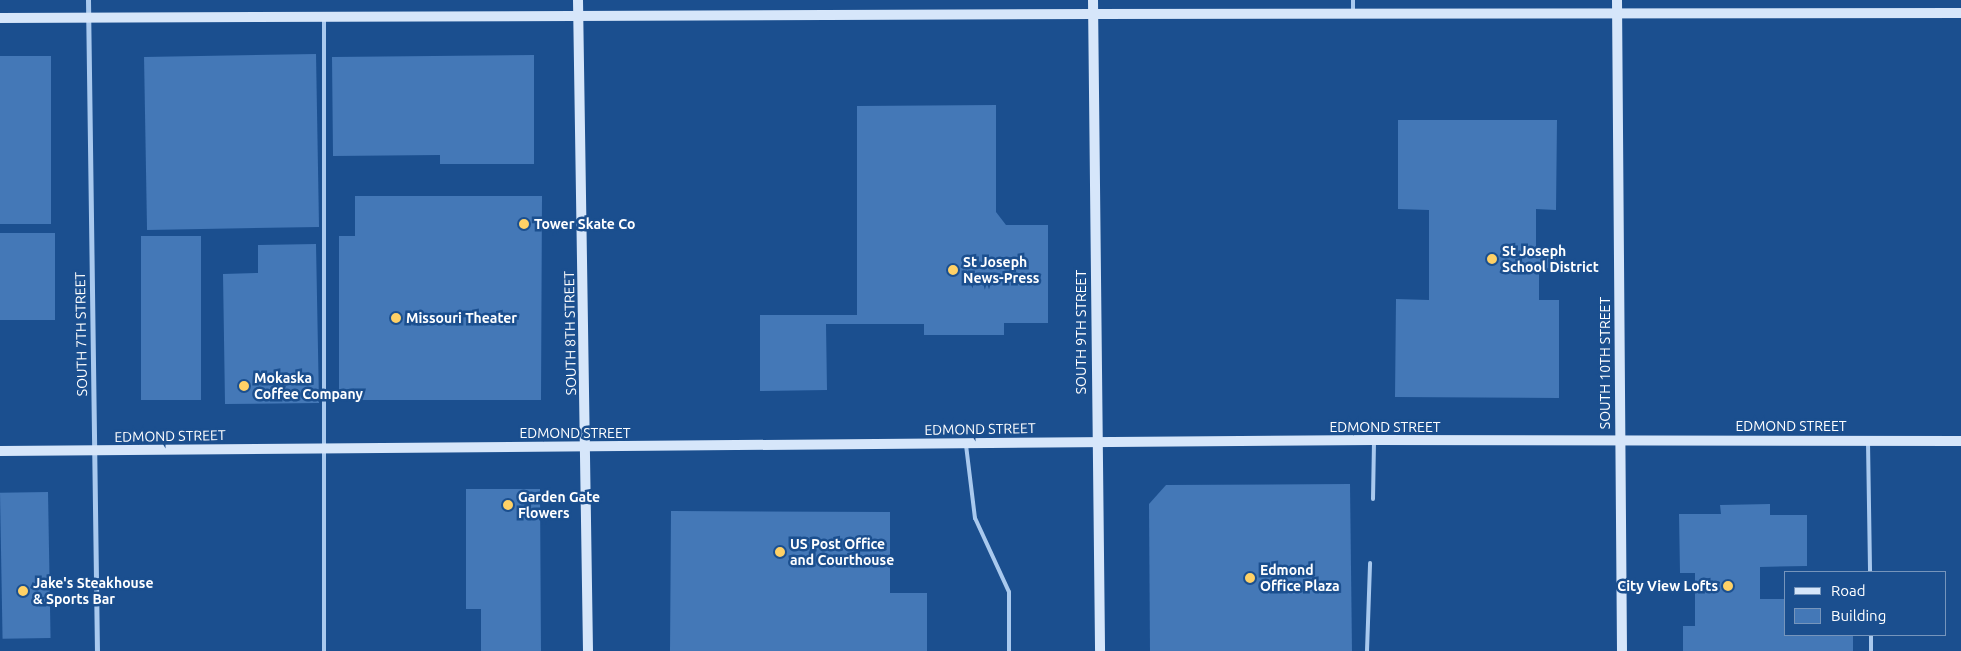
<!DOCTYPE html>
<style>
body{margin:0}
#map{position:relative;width:1961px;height:651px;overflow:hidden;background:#1b4f8f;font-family:Ubuntu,sans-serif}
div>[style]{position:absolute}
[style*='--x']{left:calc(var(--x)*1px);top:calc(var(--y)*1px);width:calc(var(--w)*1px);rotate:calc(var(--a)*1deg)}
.building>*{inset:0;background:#4478b7;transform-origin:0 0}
.lane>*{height:4px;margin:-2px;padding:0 2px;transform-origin:2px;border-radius:2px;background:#a9c9ee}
.street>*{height:5px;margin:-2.5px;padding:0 2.5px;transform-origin:2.5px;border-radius:2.5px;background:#a9c9ee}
.secondary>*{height:10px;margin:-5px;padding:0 5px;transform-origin:5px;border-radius:5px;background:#d6e6fa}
.dots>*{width:14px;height:14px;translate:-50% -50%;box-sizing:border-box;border:2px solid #1b4f8f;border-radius:50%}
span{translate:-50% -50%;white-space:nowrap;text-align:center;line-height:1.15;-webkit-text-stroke:5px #1b4f8f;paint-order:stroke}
.poi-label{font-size:14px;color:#fff;font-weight:700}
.left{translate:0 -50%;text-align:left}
.right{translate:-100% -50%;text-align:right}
.street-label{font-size:14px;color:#fff}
.legend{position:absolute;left:1784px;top:571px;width:162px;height:65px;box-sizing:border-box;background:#1b4f8f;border:1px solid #7695bc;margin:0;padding:6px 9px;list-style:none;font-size:15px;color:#fff}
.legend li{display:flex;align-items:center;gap:10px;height:25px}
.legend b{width:25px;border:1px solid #7695bc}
</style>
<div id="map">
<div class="building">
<div style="left:316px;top:54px;width:173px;height:172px;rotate:89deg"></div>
<div style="clip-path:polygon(534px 55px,534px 164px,440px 164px,440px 155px,333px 156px,332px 57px)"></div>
<div style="left:0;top:56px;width:51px;height:168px"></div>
<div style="clip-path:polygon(996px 105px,996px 212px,1006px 225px,1048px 225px,1048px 323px,1004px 323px,1004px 335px,924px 335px,924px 324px,826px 324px,827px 390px,760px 391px,760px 315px,857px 315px,857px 106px)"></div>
<div style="clip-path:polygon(1398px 120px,1557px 120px,1556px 210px,1536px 209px,1536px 249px,1556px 249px,1556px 269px,1539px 269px,1539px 300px,1559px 300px,1559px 398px,1395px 397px,1396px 299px,1429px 300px,1429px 210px,1398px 209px)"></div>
<div style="clip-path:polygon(355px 196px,542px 196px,541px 400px,339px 400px,339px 236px,355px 236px)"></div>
<div style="left:55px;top:233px;width:87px;height:55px;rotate:90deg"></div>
<div style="left:141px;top:236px;width:60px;height:164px"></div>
<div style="clip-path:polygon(316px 244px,319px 403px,225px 404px,223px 274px,258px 273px,258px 245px)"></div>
<div style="clip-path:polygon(1350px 484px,1352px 651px,1150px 651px,1149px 504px,1166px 485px)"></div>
<div style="clip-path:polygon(466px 489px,540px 489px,541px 651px,481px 651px,481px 609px,466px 609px)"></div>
<div style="left:48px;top:492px;width:146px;height:48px;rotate:89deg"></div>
<div style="clip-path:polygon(1770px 504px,1770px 515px,1807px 515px,1807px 566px,1760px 567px,1760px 599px,1785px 599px,1785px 635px,1853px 635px,1853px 651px,1683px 651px,1683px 626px,1695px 626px,1695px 573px,1680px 573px,1679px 514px,1721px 514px,1720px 505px)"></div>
<div style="clip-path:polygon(671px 511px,890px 512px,890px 593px,927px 593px,927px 651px,670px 651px)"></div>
</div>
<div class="lane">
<div style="--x:1353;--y:0;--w:13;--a:90"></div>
<div style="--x:324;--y:18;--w:633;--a:90"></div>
<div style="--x:1868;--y:442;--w:130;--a:89.1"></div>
<div style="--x:966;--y:445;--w:74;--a:83"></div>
<div style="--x:975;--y:518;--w:81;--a:65.3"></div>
<div style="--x:1009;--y:592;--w:59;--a:90"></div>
<div style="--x:1373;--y:499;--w:58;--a:-89"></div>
<div style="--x:1871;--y:635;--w:16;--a:90"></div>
<div style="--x:1367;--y:651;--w:88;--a:-88"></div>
</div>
<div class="street">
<div style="--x:88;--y:0;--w:651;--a:89.21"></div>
</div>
<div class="secondary">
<div style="--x:578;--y:0;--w:651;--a:89.12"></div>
<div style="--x:1093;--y:0;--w:651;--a:89.38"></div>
<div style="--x:1617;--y:0;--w:651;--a:89.56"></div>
<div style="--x:0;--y:18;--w:1093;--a:-0.21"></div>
<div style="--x:1093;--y:14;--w:868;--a:-0.07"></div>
<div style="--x:0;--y:451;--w:1374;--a:-0.46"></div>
<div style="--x:1374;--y:440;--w:587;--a:0.1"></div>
</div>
<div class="dots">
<div style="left:524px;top:224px;background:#ffd166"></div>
<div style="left:1492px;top:259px;background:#ffd166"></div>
<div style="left:953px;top:270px;background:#ffd166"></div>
<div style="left:396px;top:318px;background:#ffd166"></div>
<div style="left:244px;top:386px;background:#ffd166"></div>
<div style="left:508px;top:505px;background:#ffd166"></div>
<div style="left:780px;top:552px;background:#ffd166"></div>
<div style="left:1250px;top:578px;background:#ffd166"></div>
<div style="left:1728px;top:586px;background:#ffd166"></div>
<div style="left:23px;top:591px;background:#ffd166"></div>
</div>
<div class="poi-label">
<span class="left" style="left:534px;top:224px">Tower Skate Co</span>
<span class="left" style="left:1502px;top:259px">St Joseph<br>School District</span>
<span class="left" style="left:963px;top:270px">St Joseph<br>News-Press</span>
<span class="left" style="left:406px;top:318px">Missouri Theater</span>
<span class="left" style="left:254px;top:386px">Mokaska<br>Coffee Company</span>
<span class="left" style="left:518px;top:505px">Garden Gate<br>Flowers</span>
<span class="left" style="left:790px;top:552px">US Post Office<br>and Courthouse</span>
<span class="left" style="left:1260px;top:578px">Edmond<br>Office Plaza</span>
<span class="left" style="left:33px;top:591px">Jake's Steakhouse<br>&amp; Sports Bar</span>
<span class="right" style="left:1718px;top:586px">City View Lofts</span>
</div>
<div class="street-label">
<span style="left:1081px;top:332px;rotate:-90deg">SOUTH 9TH STREET</span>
<span style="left:570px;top:333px;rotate:-91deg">SOUTH 8TH STREET</span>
<span style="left:81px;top:334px;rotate:-91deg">SOUTH 7TH STREET</span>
<span style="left:1605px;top:363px;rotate:-90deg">SOUTH 10TH STREET</span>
<span style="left:1791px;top:426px">EDMOND STREET</span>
<span style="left:1385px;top:427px">EDMOND STREET</span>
<span style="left:980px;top:429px;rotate:-1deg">EDMOND STREET</span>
<span style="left:575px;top:433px">EDMOND STREET</span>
<span style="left:170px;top:436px;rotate:-1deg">EDMOND STREET</span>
</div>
<ul class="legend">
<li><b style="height:6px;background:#d6e6fa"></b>Road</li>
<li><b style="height:14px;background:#4478b7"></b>Building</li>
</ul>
</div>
